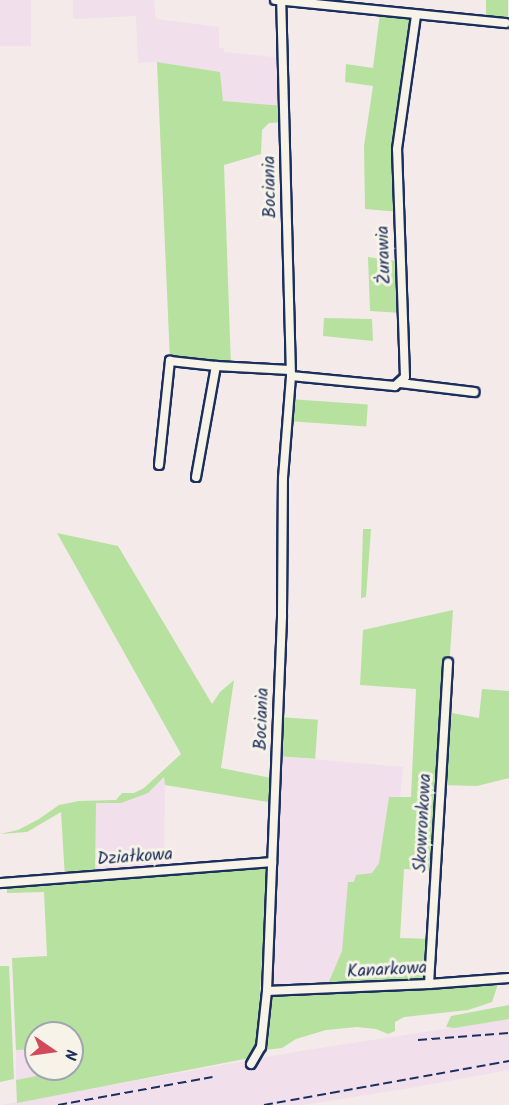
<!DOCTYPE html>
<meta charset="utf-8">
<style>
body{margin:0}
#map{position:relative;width:509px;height:1105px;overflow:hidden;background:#f4eaea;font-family:Kalam,sans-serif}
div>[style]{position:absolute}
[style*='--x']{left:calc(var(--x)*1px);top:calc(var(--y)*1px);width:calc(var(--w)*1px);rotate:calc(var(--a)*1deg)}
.built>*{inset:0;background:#f1dfec;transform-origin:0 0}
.green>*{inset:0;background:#b6e19f;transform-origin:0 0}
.roads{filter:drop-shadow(2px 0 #1b2f5e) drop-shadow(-2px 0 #1b2f5e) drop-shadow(0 2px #1b2f5e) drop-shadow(0 -2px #1b2f5e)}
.minor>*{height:8px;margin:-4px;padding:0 4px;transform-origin:4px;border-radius:4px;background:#f7f3e8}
.rail>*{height:2px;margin-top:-1px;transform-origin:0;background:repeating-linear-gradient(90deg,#1b2f5e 0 9px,transparent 0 13.5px)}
span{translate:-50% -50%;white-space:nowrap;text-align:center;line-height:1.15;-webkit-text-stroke:6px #f7f3e8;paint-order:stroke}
.street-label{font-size:18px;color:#1b2f5e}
.north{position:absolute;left:24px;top:1021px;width:60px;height:60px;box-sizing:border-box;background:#f7f3e8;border:2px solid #9fa5b1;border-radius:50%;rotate:103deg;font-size:16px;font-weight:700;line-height:24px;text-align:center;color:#1b2f5e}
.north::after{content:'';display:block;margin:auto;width:21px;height:27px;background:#d1495b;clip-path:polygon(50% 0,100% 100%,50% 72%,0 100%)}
</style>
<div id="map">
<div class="built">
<div style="left:0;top:0;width:31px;height:46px"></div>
<div style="clip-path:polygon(73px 0,154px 0,156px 19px,219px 27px,219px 48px,224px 48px,224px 52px,283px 58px,284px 106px,222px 101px,220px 72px,157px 62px,138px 63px,136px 16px,73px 19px)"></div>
<div style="clip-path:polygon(277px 756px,403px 767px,400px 798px,389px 798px,379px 863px,372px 873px,363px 875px,351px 932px,331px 988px,267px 991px)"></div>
<div style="clip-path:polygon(165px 777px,164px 871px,95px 876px,96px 803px,121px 803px)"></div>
<div style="clip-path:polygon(509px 1019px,509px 1070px,416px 1087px,303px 1105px,1px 1105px,300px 1051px)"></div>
<div style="clip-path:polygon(36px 1049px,36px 1069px,51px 1069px,52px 1073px,16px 1080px,16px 1050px)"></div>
</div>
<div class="green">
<div style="left:486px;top:0;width:22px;height:21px"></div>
<div style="clip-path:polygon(380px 13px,416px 15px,397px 149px,399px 212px,365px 209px,364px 146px,373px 86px,345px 82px,346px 64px,373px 68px)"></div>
<div style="clip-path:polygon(157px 62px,220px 72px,223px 101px,284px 106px,284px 122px,269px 123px,262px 130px,261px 154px,224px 165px,231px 367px,170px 361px)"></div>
<div style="clip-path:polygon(368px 257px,401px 262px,402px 313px,370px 311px)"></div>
<div style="clip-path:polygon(324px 318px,372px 319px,373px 341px,323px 336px)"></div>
<div style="left:289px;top:399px;width:79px;height:22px;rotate:4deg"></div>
<div style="clip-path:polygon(363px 529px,371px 529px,366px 597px,361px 598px)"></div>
<div style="clip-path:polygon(57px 533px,118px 546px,212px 704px,220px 692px,234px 680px,221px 768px,276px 779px,274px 803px,165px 785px,164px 777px,148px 793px,121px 803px,96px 803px,95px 876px,272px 862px,272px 868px,267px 871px,258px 1028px,263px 1029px,267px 991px,325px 991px,342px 951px,348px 882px,354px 882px,356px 875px,372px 873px,379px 863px,389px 797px,411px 797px,416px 689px,360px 685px,363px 630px,453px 610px,446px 712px,479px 718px,482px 689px,509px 691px,509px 778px,477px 786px,441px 785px,436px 871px,404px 869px,400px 938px,432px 939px,429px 984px,496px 978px,498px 984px,492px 1002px,468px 1010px,404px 1017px,395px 1022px,395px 1031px,388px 1034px,376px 1029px,357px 1027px,326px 1030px,296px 1039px,282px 1048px,265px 1050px,261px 1047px,255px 1057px,17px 1103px,16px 1080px,51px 1073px,51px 1069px,72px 1069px,72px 1033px,36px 1033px,36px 1049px,16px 1050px,12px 958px,47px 956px,44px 892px,7px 893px,7px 883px,65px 878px,61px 812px,27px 832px,0 834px,18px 830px,39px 819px,59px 805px,79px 801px,116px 800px,122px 793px,134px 793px,144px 788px,181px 754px)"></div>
<div style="left:278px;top:717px;width:40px;height:39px;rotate:4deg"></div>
<div style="clip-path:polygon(0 966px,9px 966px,14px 1079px,0 1082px)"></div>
<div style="clip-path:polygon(509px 1005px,509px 1019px,454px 1028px,446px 1027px,451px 1016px)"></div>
</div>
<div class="roads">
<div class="minor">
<div style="--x:275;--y:0;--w:232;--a:5.7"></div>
<div style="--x:291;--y:376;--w:104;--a:5.5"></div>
<div style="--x:395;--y:386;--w:13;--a:-42"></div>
<div style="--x:405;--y:377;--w:228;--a:-92"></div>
<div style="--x:397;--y:149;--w:135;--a:-81.9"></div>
<div style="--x:400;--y:383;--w:75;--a:6.9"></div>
<div style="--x:159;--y:465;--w:105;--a:-84"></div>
<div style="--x:170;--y:361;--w:46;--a:6.2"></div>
<div style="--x:196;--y:477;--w:113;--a:-79.8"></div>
<div style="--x:216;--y:366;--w:74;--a:3.1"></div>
<div style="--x:0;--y:883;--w:273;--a:-4.4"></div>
<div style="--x:429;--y:984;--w:322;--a:-86.6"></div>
<div style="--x:267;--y:991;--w:162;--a:-2.5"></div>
<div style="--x:429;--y:984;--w:80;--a:-4.3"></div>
<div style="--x:251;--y:1064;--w:20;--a:-60"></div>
<div style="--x:261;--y:1047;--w:56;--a:-83.9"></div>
<div style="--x:267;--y:991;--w:376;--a:-87.7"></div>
<div style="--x:282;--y:615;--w:137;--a:-89.6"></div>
<div style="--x:283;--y:478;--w:102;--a:-85.5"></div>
<div style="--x:291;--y:376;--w:374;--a:-91.5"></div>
</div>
</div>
<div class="rail">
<div style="--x:418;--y:1040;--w:91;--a:-4.4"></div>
<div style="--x:58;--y:1105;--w:157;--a:-10.3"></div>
<div style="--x:264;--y:1105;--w:249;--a:-10.2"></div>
</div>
<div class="street-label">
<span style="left:271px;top:187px;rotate:-91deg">Bociania</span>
<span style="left:385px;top:255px;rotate:-92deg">Żurawia</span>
<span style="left:263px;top:719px;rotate:-88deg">Bociania</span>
<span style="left:424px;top:823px;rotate:-87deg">Skowronkowa</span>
<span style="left:135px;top:858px;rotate:-4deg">Działkowa</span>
<span style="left:387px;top:971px;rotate:-3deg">Kanarkowa</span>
</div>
<div class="north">N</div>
</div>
